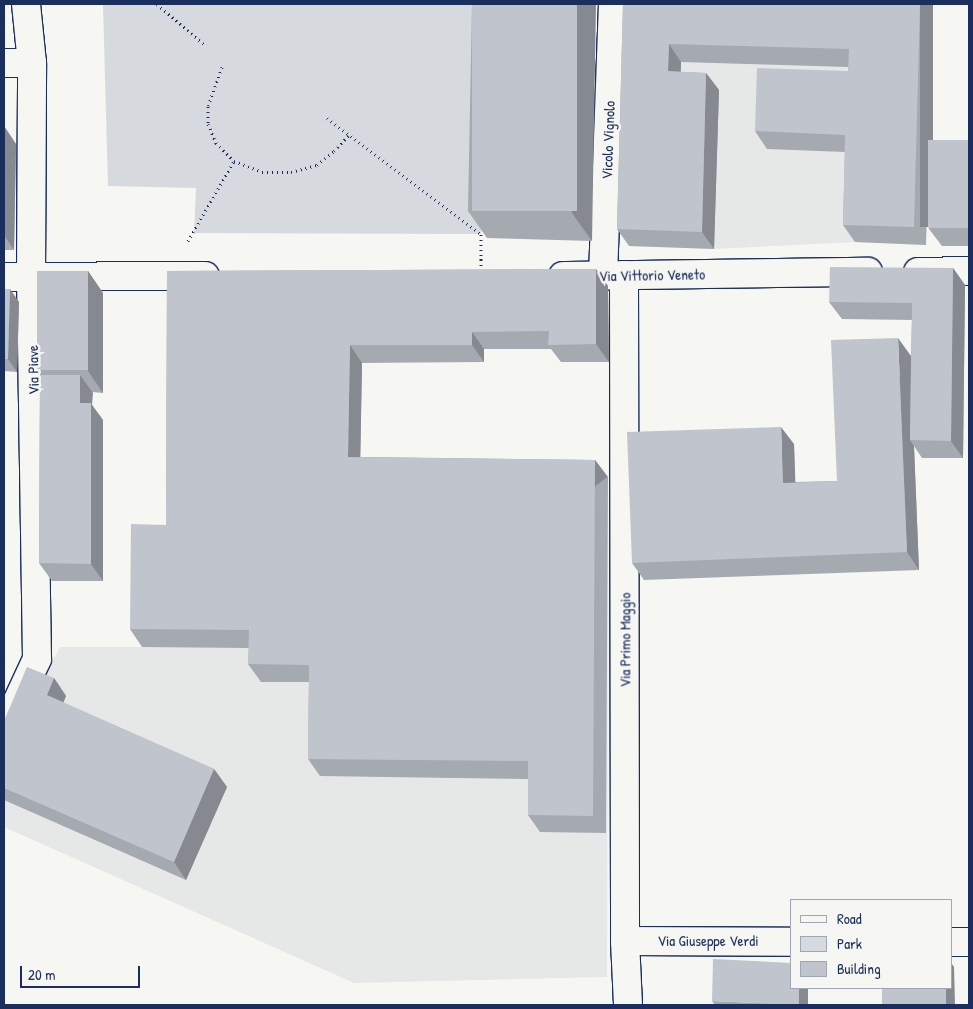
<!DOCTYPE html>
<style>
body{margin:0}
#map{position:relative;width:973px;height:1009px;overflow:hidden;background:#f6f6f2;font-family:"Patrick Hand",sans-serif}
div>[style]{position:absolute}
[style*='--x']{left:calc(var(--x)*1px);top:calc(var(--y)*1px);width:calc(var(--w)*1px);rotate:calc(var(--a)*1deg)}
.built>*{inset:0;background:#e6e7e7}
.green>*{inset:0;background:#d6d9dd}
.path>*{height:3px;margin-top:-1.5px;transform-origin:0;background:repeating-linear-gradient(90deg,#1b2f5e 0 1px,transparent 0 5px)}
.roads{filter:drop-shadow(1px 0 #1b2f5e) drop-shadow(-1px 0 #1b2f5e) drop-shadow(0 1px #1b2f5e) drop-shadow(0 -1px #1b2f5e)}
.minor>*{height:28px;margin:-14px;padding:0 14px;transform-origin:14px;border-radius:14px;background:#f6f6f2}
.wall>*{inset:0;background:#a5a9b0}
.shaded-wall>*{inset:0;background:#868990;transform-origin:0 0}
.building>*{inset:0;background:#c0c4cd;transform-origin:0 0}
span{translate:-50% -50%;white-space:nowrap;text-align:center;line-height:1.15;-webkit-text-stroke:5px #f6f6f2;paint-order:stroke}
.street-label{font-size:15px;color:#1b2f5e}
.frame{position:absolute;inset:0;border:5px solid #1b2f5e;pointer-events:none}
.legend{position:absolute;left:790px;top:899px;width:162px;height:90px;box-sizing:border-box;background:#f6f6f2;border:1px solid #9ea6b7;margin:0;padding:6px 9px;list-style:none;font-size:15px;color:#1b2f5e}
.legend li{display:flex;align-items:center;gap:10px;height:25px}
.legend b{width:25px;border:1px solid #9ea6b7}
.scale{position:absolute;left:20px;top:966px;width:120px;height:22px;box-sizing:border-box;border:2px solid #1b2f5e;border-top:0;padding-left:6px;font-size:15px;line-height:18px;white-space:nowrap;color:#1b2f5e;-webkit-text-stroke:4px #f6f6f2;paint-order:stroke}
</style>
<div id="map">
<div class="built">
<div style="clip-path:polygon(636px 4px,933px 4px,926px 245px,855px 242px,714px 249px,629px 246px)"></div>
<div style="clip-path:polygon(362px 363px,360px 475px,608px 477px,607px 977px,354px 983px,4px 827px,4px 766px,40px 685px,60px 647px,142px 647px,143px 542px,178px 542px)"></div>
</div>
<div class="green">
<div style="clip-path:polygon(103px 4px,486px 4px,481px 234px,194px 233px,196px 188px,108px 186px)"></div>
</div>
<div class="path">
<div style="--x:157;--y:4;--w:65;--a:40.6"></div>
<div style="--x:222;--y:67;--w:41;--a:109.7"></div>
<div style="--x:208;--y:106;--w:18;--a:90"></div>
<div style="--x:208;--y:124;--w:21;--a:67"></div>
<div style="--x:216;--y:143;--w:25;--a:45"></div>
<div style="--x:234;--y:161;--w:30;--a:21"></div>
<div style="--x:262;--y:172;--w:29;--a:0"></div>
<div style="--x:291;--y:172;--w:27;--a:-15"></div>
<div style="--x:317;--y:165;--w:22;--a:-39"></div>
<div style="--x:334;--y:151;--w:21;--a:-47"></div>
<div style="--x:327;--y:118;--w:193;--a:37"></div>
<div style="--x:481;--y:234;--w:39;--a:90"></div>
<div style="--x:188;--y:241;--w:92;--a:-60.1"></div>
</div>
<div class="roads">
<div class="minor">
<div style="--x:4;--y:63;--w:28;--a:0"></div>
<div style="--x:918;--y:272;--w:51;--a:-1.1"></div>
<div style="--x:624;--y:275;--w:666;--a:89.91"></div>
<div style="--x:625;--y:941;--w:64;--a:87.3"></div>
<div style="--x:563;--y:276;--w:305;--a:-0.8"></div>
<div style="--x:603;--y:276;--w:272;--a:-87.9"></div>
<div style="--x:4;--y:277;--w:201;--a:-0.3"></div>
<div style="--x:4;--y:730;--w:78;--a:-65.1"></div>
<div style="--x:37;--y:659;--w:382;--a:-90.9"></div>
<div style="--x:31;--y:277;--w:214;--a:-89.7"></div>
<div style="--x:32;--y:63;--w:59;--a:-95.8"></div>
<div style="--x:625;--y:941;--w:167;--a:0.3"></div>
<div style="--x:952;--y:942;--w:17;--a:0"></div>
</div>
</div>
<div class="wall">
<div style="clip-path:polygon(472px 4px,592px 241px,487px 238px,468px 211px)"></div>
<div style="clip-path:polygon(623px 4px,933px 4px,929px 141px,969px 140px,969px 246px,942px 246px,929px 229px,928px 170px,926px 245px,855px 242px,843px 225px,845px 152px,767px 149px,755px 131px,848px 71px,848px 67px,681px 62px,681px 72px,706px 73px,719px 90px,714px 249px,629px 246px,617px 229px)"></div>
<div style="clip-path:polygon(4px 126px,16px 144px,14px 250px,4px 250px)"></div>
<div style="clip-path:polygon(953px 268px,965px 285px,963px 458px,922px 458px,914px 446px,919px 570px,644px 580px,632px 563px,794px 444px,795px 482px,837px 481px,911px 356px,912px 320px,842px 319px,829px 302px)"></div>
<div style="clip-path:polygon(596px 269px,608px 286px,609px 362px,561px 362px,551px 349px,484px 349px,484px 362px,362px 363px,360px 457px,595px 460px,608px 477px,606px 833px,540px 832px,528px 815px,528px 779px,320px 776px,308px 759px,309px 682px,261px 682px,248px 664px,249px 648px,142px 647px,130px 629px,166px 525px,167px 271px)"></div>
<div style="clip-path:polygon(88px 271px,103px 293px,103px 393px,92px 392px,92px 405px,103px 420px,103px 581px,52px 581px,39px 563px,40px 375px,37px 370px)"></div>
<div style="clip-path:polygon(4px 289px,19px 302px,17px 372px,4px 371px)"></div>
<div style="clip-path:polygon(54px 678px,66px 696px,63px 703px,214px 769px,227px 787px,186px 880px,4px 800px,4px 721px)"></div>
<div style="clip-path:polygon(712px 1001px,808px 1005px,715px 1005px)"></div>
</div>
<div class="shaded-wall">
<div style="clip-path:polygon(577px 4px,596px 4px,592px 241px,572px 213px)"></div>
<div style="left:920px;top:4px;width:13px;height:223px"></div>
<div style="clip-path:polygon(669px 44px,681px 62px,680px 89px,668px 71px)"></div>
<div style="clip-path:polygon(706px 73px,719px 90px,714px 249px,702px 232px)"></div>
<div style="clip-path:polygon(4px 126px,16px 144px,14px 250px,4px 235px)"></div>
<div style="clip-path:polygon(953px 268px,965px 285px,963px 458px,951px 441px)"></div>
<div style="clip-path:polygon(596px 269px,608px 286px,609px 362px,596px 344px)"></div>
<div style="clip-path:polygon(88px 271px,103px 293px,103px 393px,88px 371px)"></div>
<div style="clip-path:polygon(10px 289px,19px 302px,17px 372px,8px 359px)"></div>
<div style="clip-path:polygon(472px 332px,484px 349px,484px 362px,472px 345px)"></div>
<div style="clip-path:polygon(898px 338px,911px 356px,910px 440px,914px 446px,919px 570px,907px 552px)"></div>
<div style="clip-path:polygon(350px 345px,362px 363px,360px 475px,348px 457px)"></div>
<div style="clip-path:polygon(80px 375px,93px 393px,92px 405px,103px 420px,103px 581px,91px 564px,80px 403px)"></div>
<div style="clip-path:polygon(781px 427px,794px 444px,796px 500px,783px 483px)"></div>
<div style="left:595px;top:460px;width:21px;height:356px;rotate:53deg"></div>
<div style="clip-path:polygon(54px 678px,66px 696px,59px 713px,47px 695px)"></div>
<div style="clip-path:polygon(214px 769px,227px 787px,186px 880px,174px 862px)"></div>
<div style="clip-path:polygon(952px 964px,954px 967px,955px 1005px,946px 1005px,946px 988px,952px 988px)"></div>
<div style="left:799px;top:988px;width:9px;height:17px"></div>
</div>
<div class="building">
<div style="left:472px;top:4px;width:105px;height:207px"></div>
<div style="clip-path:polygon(623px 4px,920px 4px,914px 227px,843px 225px,845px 135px,755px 131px,757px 68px,848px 71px,849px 49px,669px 44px,668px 71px,706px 73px,702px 232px,617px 229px)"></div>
<div style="left:969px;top:140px;width:88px;height:41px;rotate:90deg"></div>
<div style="clip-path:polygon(830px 267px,953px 268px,951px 441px,910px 440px,912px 303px,829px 302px)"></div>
<div style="clip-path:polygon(596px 269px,596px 344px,548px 345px,549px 331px,472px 332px,472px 345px,350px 345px,348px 457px,595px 460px,593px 816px,528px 815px,528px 761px,308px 759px,309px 665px,248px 664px,249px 630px,130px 629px,131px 524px,166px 525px,167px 271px)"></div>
<div style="left:37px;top:271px;width:51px;height:99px"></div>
<div style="clip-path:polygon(4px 289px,10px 289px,8px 359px,4px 359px)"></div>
<div style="clip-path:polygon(898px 338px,907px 552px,632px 563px,627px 432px,781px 427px,783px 483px,837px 481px,831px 340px)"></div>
<div style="clip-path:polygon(40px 375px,80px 375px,80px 403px,91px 403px,91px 564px,39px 563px)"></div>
<div style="clip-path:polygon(27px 667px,54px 678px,47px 695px,214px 769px,174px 862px,4px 788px,4px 721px)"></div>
<div style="clip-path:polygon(713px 959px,792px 963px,792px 988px,799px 988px,799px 1005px,712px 1001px)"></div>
<div style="left:882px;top:988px;width:64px;height:17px"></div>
</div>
<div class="street-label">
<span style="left:608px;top:140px;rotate:-88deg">Vicolo Vignolo</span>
<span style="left:652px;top:275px;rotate:-1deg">Via Vittorio Veneto</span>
<span style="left:33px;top:370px;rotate:-91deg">Via Piave</span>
<span style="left:625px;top:640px;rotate:-90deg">Via Primo Maggio</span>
<span style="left:708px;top:941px">Via Giuseppe Verdi</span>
</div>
<div class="frame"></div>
<ul class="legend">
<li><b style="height:6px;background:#f6f6f2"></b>Road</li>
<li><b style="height:14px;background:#d6d9dd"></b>Park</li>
<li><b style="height:14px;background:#c0c4cd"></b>Building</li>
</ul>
<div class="scale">20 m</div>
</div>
